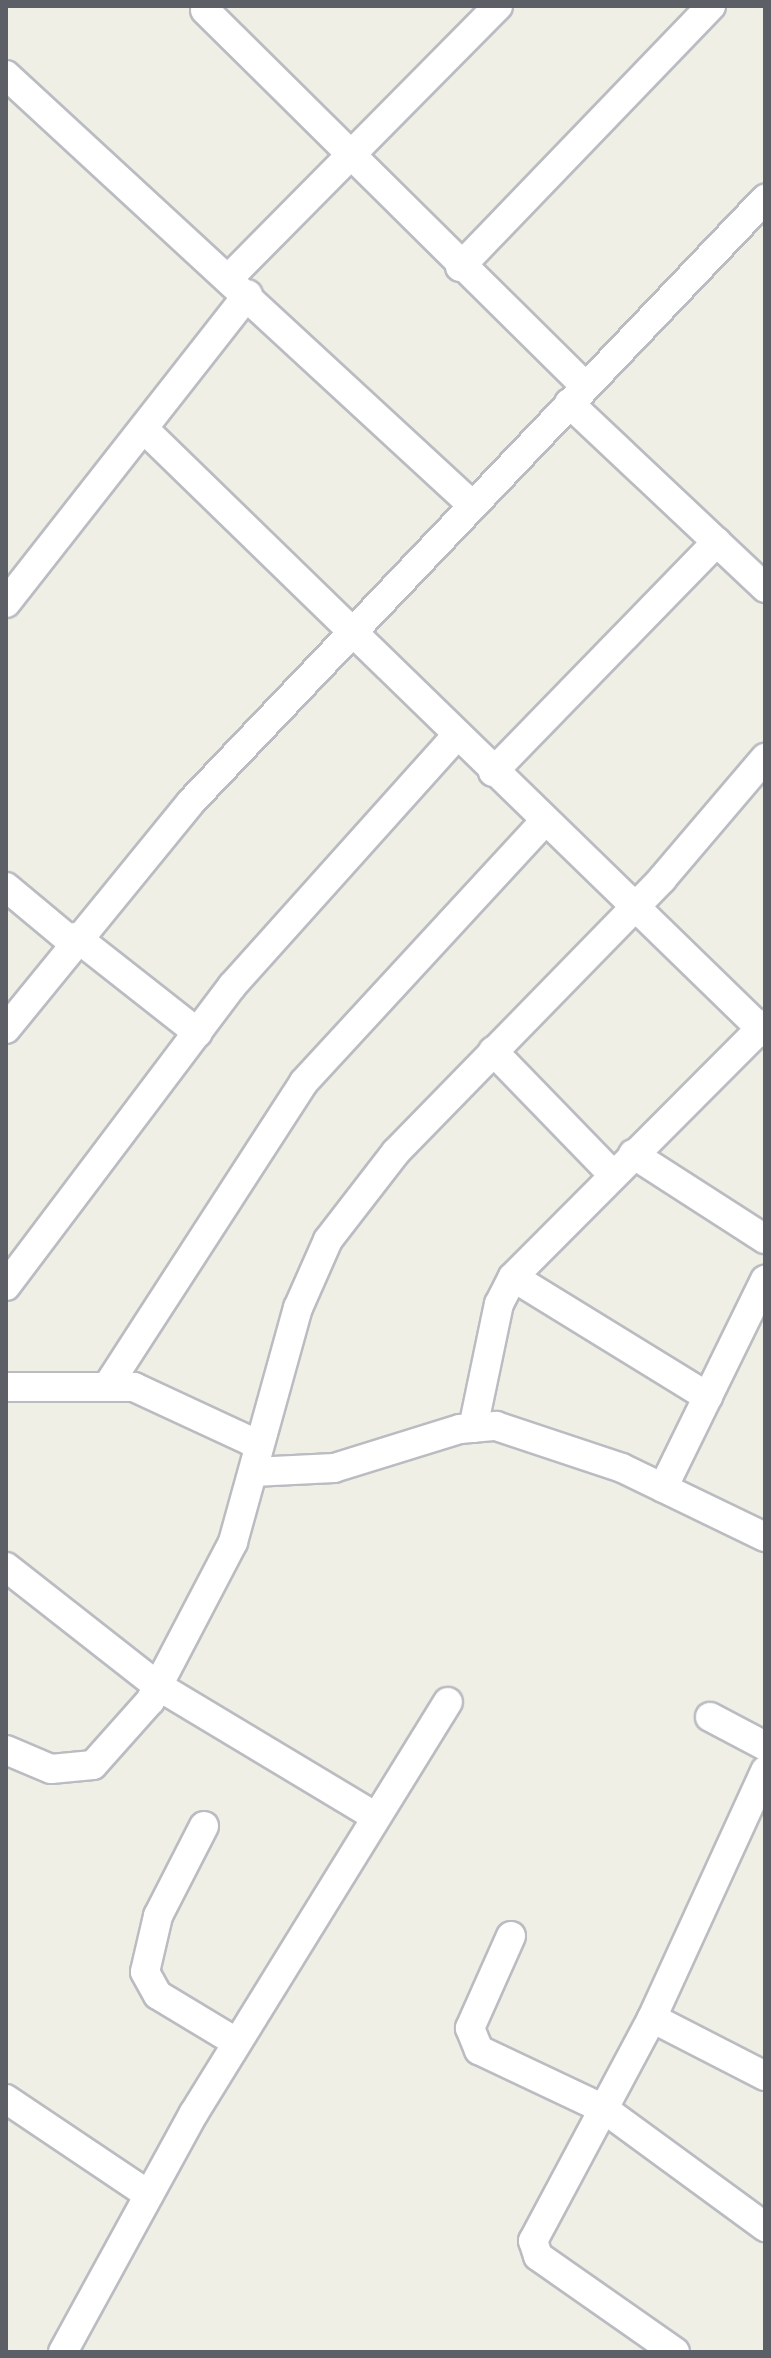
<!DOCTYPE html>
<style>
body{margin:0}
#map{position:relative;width:771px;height:2358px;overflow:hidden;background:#efefe6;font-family:"Fira Sans",sans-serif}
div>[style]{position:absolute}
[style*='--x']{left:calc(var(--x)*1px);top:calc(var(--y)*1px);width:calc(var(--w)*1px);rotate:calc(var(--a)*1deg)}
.roads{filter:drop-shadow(2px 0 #babcc1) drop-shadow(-2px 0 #babcc1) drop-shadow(0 2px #babcc1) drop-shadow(0 -2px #babcc1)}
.minor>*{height:28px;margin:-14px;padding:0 14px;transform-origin:14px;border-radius:14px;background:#fff}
span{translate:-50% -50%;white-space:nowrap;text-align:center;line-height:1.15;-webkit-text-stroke:6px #fff;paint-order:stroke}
.frame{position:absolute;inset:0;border:8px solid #5d5f66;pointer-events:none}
</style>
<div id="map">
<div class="roads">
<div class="minor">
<div style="--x:205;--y:10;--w:535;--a:44.7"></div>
<div style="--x:6;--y:75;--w:633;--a:42.69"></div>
<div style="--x:460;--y:267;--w:362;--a:-46.1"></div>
<div style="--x:230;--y:277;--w:381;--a:-45.3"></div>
<div style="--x:569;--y:403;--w:270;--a:43.3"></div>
<div style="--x:144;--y:429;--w:866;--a:44.2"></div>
<div style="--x:6;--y:603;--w:392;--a:-51.9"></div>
<div style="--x:493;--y:772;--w:321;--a:-45.8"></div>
<div style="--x:6;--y:887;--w:86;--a:39.8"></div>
<div style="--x:76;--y:937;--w:155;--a:38.2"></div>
<div style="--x:6;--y:1029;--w:293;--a:-50.8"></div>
<div style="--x:191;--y:802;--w:833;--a:-46.41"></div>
<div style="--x:493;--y:1051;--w:173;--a:45.9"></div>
<div style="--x:633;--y:1154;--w:157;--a:32.8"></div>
<div style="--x:513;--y:1277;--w:229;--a:31.6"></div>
<div style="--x:6;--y:1286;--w:376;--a:-53"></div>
<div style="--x:232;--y:986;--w:337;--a:-48.1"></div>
<div style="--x:110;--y:1382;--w:357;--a:-57.1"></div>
<div style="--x:304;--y:1082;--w:355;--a:-47.3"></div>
<div style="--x:6;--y:1387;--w:128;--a:0"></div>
<div style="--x:134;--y:1387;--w:138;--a:24.9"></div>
<div style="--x:473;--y:1428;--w:127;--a:-78.2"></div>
<div style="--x:499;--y:1304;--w:30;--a:-63"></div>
<div style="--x:513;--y:1277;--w:357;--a:-45.1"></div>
<div style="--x:253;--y:1472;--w:81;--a:-2.8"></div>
<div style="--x:334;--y:1468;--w:132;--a:-17.2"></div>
<div style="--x:460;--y:1429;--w:36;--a:-5"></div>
<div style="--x:496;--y:1426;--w:133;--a:18.4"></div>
<div style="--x:622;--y:1468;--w:159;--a:25.8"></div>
<div style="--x:663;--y:1488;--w:232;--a:-63.9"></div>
<div style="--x:6;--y:1567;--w:193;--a:38.1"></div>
<div style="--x:158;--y:1686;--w:254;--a:31"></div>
<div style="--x:710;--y:1717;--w:62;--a:27.8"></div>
<div style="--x:6;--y:1750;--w:49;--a:22.9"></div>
<div style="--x:51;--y:1769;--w:42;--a:-5.4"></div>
<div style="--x:93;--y:1765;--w:86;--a:-48.3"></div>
<div style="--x:150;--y:1701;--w:179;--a:-62.4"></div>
<div style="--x:233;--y:1542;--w:243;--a:-74.5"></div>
<div style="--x:298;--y:1308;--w:74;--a:-66.2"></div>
<div style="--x:328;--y:1240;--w:111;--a:-52.3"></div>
<div style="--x:396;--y:1152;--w:381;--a:-45.7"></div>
<div style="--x:662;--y:879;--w:159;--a:-49.6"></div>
<div style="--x:204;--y:1826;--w:101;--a:117.1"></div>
<div style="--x:158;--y:1916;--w:57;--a:103.1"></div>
<div style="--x:145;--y:1972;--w:26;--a:61"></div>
<div style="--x:158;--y:1995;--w:91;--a:31.1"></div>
<div style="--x:511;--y:1936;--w:101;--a:114"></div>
<div style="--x:470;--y:2028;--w:24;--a:68"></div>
<div style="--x:479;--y:2050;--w:138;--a:25.3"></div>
<div style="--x:604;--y:2109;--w:200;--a:36.2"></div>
<div style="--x:652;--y:2018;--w:127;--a:27.2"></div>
<div style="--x:6;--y:2099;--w:172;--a:33.9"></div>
<div style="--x:63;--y:2352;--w:273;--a:-61.3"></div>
<div style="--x:194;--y:2113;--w:483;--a:-58.3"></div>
<div style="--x:675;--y:2352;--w:167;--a:-145"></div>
<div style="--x:538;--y:2256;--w:16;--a:-108"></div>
<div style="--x:533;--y:2241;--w:253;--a:-61.9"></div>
<div style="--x:652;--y:2018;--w:272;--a:-65.4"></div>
</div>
</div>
<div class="frame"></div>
</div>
